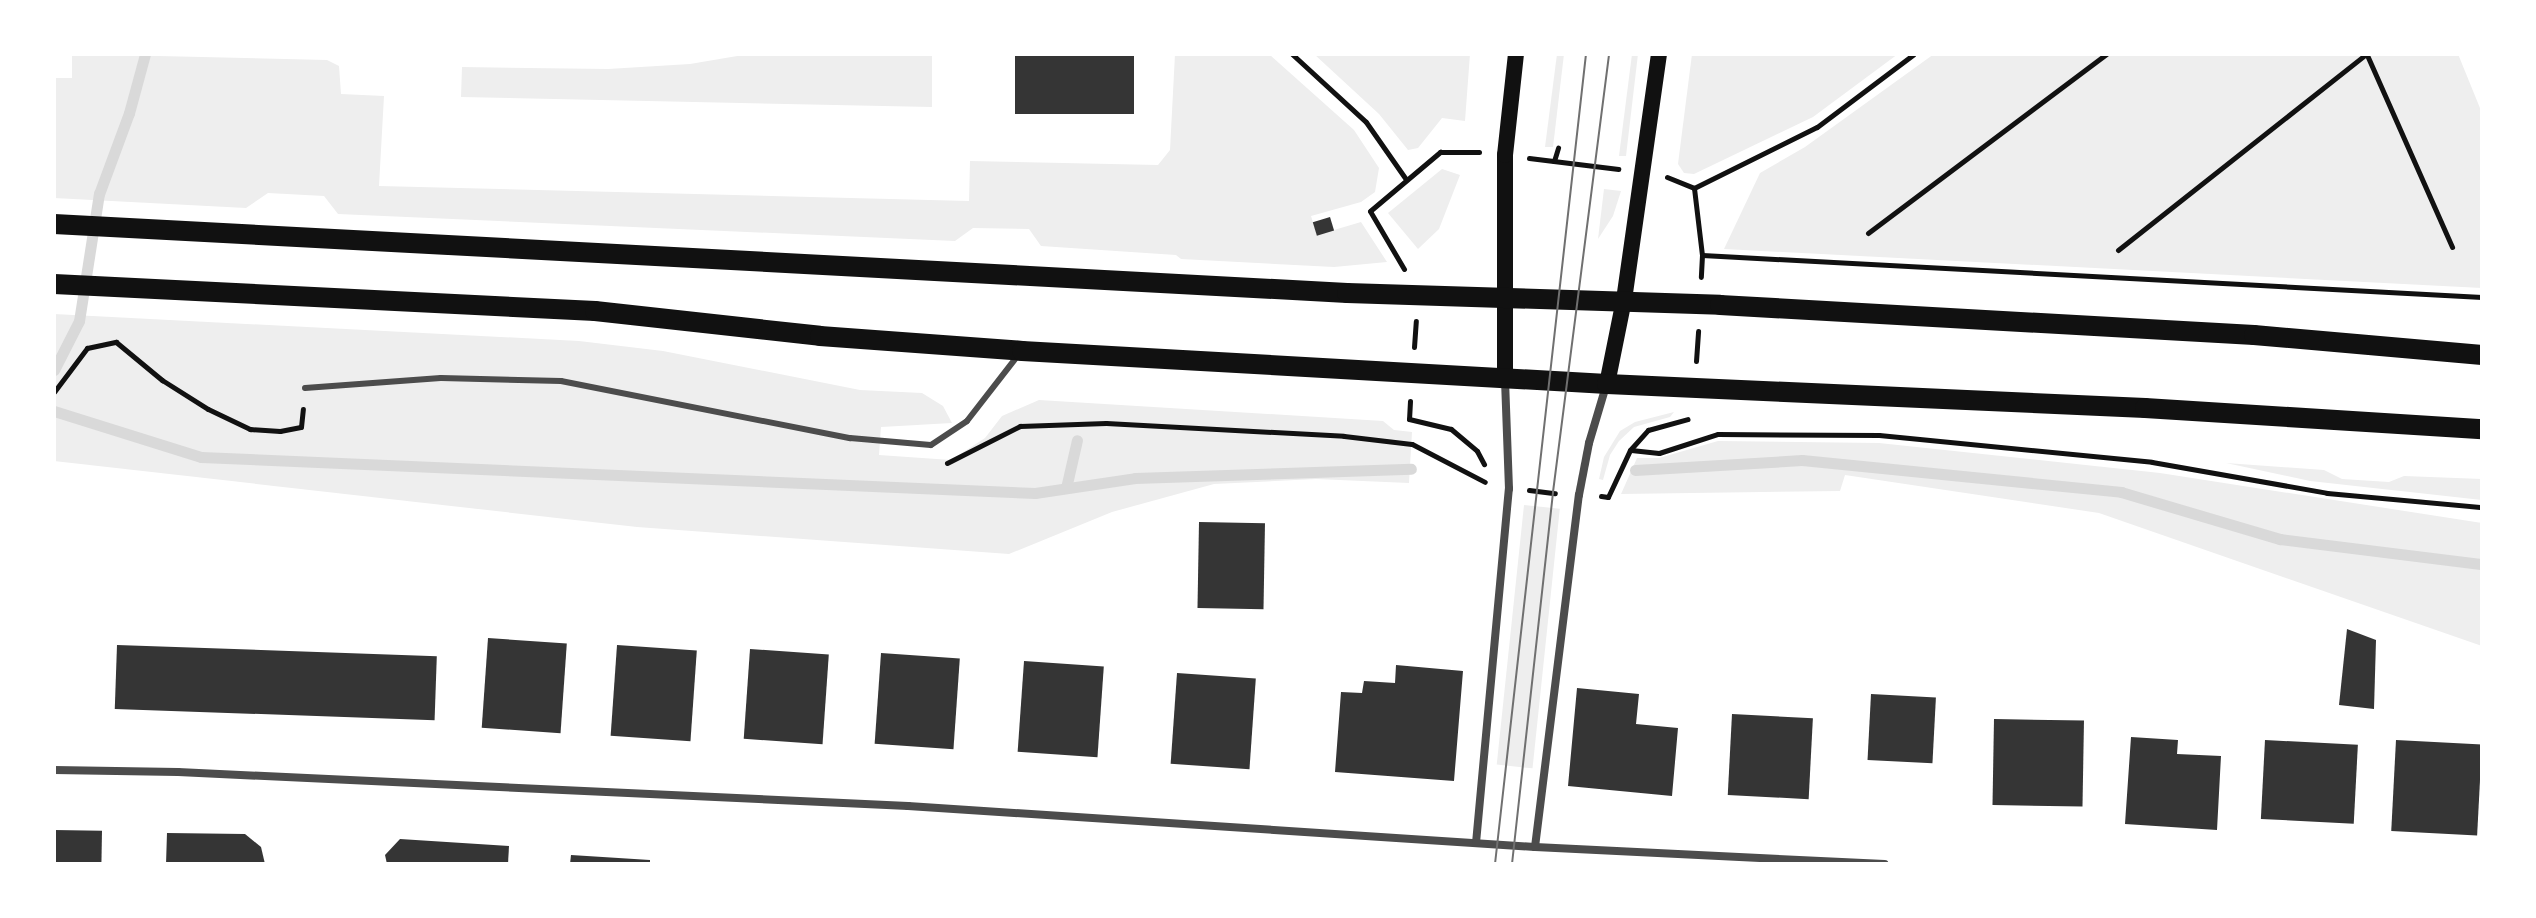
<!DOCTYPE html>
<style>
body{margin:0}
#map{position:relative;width:2536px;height:918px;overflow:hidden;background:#fff;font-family:"Archivo Narrow",sans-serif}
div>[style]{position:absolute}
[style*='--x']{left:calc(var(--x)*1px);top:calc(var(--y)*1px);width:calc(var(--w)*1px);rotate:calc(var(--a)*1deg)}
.green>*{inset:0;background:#eee;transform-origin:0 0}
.stream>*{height:11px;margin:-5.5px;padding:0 5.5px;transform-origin:5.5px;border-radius:5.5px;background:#d9d9d9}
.building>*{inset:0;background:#353535;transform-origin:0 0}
.path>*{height:5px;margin:-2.5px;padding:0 2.5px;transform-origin:2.5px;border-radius:2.5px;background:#111}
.service>*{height:6px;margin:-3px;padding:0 3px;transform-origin:3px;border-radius:3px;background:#4c4c4c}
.minor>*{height:8px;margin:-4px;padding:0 4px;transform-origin:4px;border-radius:4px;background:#4c4c4c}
.secondary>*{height:16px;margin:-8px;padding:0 8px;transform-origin:8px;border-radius:8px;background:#111}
.primary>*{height:20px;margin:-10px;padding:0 10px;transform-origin:10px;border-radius:10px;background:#111}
.tram>*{height:2px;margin:-1px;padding:0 1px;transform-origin:1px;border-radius:1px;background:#707070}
span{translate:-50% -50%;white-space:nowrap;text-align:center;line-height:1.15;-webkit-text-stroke:6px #fff;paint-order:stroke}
.frame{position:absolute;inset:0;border:56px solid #fff;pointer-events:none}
</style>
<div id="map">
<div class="green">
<div style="clip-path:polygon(72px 54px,327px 60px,339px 66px,341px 94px,384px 96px,379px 186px,969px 201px,970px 161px,1158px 165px,1170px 150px,1175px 54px,1269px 54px,1354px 130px,1379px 168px,1375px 192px,1361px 202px,1311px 216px,1317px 235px,1361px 222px,1387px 262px,1334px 267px,1181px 259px,1176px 255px,1041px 246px,1029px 229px,973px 228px,955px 241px,338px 214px,324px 196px,268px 193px,246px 208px,54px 198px,54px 78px,72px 78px)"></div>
<div style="clip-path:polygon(749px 54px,932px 54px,932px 107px,461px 97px,462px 67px,608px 69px,690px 64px)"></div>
<div style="clip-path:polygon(1314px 54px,1470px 54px,1465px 121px,1442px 118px,1418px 148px,1408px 150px,1379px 114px)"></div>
<div style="clip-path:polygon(1557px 54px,1564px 54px,1553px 147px,1545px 147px)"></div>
<div style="clip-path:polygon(1632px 54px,1638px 54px,1626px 156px,1619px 156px)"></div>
<div style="clip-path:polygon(1692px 54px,1898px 54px,1813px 117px,1694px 174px,1684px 173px,1678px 164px)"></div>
<div style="clip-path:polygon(1934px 54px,2458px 54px,2482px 113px,2482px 288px,1724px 249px,1760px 173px,1805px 147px)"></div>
<div style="clip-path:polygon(1442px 169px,1460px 175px,1439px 229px,1418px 249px,1388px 213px)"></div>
<div style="clip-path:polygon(1604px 189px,1621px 191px,1613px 216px,1598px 239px)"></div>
<div style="clip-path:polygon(54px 314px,579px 341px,663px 351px,860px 390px,922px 393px,943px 406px,952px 423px,881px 427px,879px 455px,951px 460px,985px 438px,1002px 416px,1039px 400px,1383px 421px,1394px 430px,1412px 432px,1409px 483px,1316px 479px,1214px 484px,1112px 512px,1009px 554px,637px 527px,54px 461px)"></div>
<div style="clip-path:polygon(1674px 412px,1670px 417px,1634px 427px,1619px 441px,1610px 455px,1603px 480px,1599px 479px,1604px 457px,1620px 431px,1635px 422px)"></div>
<div style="clip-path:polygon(1718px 441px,1879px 443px,2160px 473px,2482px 523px,2482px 646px,2099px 513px,1845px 475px,1840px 491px,1621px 494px,1637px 458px,1659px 458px)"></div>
<div style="clip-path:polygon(2226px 463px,2324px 470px,2342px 479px,2389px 482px,2404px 476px,2482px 479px,2482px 500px,2310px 481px)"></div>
<div style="left:1524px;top:505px;width:36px;height:261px;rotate:6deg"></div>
</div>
<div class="stream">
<div style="--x:54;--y:370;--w:55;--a:-63"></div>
<div style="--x:79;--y:321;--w:129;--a:-81.1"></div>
<div style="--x:99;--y:194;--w:86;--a:-69.7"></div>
<div style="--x:129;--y:113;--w:61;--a:-74.8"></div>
<div style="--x:54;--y:411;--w:154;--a:17.4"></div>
<div style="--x:201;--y:457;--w:835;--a:2.47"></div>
<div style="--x:1035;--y:493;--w:101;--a:-8.5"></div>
<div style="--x:1135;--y:478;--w:276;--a:-1.9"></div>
<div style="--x:1635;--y:470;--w:167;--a:-3.4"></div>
<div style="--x:1802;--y:460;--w:321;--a:5.7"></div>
<div style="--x:2121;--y:492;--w:166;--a:16.5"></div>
<div style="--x:2280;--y:539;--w:204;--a:7.1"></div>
<div style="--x:1066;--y:488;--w:49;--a:-77.1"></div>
</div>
<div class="building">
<div style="left:1015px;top:54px;width:119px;height:60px"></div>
<div style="left:1330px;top:217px;width:14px;height:18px;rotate:73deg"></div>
<div style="left:1199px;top:522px;width:66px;height:86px;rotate:1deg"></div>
<div style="clip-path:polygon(2347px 629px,2376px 640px,2374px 709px,2339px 705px)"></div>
<div style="left:488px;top:638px;width:79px;height:90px;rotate:4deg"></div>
<div style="left:117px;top:645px;width:320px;height:64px;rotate:2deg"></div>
<div style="left:617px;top:645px;width:80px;height:91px;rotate:4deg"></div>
<div style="left:750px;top:649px;width:79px;height:90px;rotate:4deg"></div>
<div style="left:881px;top:653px;width:79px;height:91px;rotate:4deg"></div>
<div style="left:1024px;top:661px;width:80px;height:91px;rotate:4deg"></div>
<div style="clip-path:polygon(1396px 665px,1463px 671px,1454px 781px,1335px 772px,1341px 692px,1362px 693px,1364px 681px,1395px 683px)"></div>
<div style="left:1177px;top:673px;width:79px;height:91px;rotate:4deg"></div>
<div style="clip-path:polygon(1577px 688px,1639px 694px,1636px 724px,1678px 728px,1672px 796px,1568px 786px)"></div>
<div style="left:1871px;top:694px;width:65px;height:66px;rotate:3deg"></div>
<div style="left:1732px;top:714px;width:81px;height:81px;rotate:3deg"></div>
<div style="left:1994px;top:719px;width:90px;height:86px;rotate:1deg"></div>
<div style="clip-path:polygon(2131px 737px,2178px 740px,2177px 754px,2221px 756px,2217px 830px,2125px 824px)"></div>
<div style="left:2265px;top:740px;width:93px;height:79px;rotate:3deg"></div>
<div style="left:2396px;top:740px;width:86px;height:91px;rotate:3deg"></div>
<div style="left:54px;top:830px;width:48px;height:34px;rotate:1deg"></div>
<div style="clip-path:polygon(167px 833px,245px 834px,261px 847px,265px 864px,166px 864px)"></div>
<div style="clip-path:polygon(400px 839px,509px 846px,508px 864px,387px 864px,385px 855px)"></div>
<div style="clip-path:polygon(571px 855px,650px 860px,650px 864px,570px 864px)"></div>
</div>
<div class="path">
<div style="--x:1292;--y:54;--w:100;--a:42.6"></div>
<div style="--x:1366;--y:122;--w:68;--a:55.1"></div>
<div style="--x:2367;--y:55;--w:210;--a:66.1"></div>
<div style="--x:1529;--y:158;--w:90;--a:7"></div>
<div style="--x:1554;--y:161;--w:14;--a:-73"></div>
<div style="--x:1667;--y:177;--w:29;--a:22"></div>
<div style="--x:1694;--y:188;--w:67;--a:83.2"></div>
<div style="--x:1702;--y:255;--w:22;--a:93"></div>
<div style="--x:1694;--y:188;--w:137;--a:-26.4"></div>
<div style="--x:1817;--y:127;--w:121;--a:-37"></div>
<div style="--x:1868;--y:233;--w:298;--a:-36.9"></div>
<div style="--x:2118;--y:250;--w:316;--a:-38.3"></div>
<div style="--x:1702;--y:255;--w:781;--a:3.08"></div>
<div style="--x:1404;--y:269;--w:67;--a:-120.4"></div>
<div style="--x:1370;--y:211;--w:92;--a:-40.1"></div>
<div style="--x:1440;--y:152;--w:39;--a:0"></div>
<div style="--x:1414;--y:347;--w:26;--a:-86"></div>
<div style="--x:1696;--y:361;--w:30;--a:-86"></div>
<div style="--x:54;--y:392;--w:55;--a:-53.1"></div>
<div style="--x:87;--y:348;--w:30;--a:-12"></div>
<div style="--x:116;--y:342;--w:60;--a:39.6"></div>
<div style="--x:162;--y:380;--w:54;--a:32.2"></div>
<div style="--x:208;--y:409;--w:47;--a:25.5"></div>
<div style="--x:250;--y:429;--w:30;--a:4"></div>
<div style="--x:280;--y:431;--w:21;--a:-11"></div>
<div style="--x:301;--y:427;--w:18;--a:-84"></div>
<div style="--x:1410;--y:401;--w:18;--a:93"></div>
<div style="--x:1409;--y:419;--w:43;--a:13.4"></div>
<div style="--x:1451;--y:429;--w:34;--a:40"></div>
<div style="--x:1477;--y:451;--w:15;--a:62"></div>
<div style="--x:1631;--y:450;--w:28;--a:6"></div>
<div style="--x:1659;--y:453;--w:62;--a:-17.9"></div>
<div style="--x:1718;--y:434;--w:161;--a:0.4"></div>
<div style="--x:1879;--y:435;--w:274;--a:5.6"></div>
<div style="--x:2152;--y:462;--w:178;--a:10"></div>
<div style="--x:2327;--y:493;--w:156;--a:5.2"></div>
<div style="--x:947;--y:463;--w:82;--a:-26.9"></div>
<div style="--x:1020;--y:426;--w:86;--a:-2"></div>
<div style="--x:1106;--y:423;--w:238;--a:3.1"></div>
<div style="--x:1344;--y:436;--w:68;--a:6.7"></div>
<div style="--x:1412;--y:444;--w:82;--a:27.5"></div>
<div style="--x:1529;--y:490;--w:26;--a:7"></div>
<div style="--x:1601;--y:496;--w:7;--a:8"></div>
<div style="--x:1608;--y:497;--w:52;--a:-64.9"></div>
<div style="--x:1630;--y:450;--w:27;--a:-48"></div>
<div style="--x:1648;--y:430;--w:41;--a:-15.4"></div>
</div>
<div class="service">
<div style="--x:305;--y:388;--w:136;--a:-4.2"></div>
<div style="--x:441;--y:378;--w:120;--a:1.4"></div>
<div style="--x:561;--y:381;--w:295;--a:11.2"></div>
<div style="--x:850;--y:438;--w:81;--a:4.9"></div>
<div style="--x:931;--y:445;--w:43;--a:-33.7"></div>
<div style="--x:967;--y:421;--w:85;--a:-52.2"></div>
</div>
<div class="minor">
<div style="--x:54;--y:770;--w:124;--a:0.9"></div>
<div style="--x:178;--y:772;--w:731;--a:2.67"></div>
<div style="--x:908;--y:806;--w:628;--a:3.74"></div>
<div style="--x:1535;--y:847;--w:350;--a:2.8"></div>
<div style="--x:1476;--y:843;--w:356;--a:-84.7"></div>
<div style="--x:1509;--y:489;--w:110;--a:-92.1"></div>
<div style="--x:1535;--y:847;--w:355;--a:-82.9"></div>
<div style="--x:1579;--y:495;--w:53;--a:-79.1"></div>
<div style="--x:1589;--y:443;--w:59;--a:-73.4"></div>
</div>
<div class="secondary">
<div style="--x:1505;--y:379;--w:224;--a:-90"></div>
<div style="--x:1505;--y:155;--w:102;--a:-83.8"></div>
<div style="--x:1607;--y:384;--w:86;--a:-78.6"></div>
<div style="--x:1624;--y:300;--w:248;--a:-81.9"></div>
</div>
<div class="primary">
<div style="--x:54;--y:224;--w:1295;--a:3.05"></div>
<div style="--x:1347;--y:293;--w:373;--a:1.8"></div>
<div style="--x:1720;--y:305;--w:535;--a:3.22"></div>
<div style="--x:2254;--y:335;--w:229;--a:5"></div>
<div style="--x:54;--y:284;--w:542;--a:2.86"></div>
<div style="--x:595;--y:311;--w:226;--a:6.3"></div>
<div style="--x:820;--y:336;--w:203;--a:4.2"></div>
<div style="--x:1022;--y:351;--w:586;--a:3.23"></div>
<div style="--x:1607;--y:384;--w:539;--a:2.55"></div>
<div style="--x:2145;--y:408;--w:338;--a:3.6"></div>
</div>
<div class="tram">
<div style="--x:1495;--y:864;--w:815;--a:-83.59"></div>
<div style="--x:1512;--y:864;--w:374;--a:-83.7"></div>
<div style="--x:1553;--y:492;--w:442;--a:-82.7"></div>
</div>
<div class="frame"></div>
</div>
